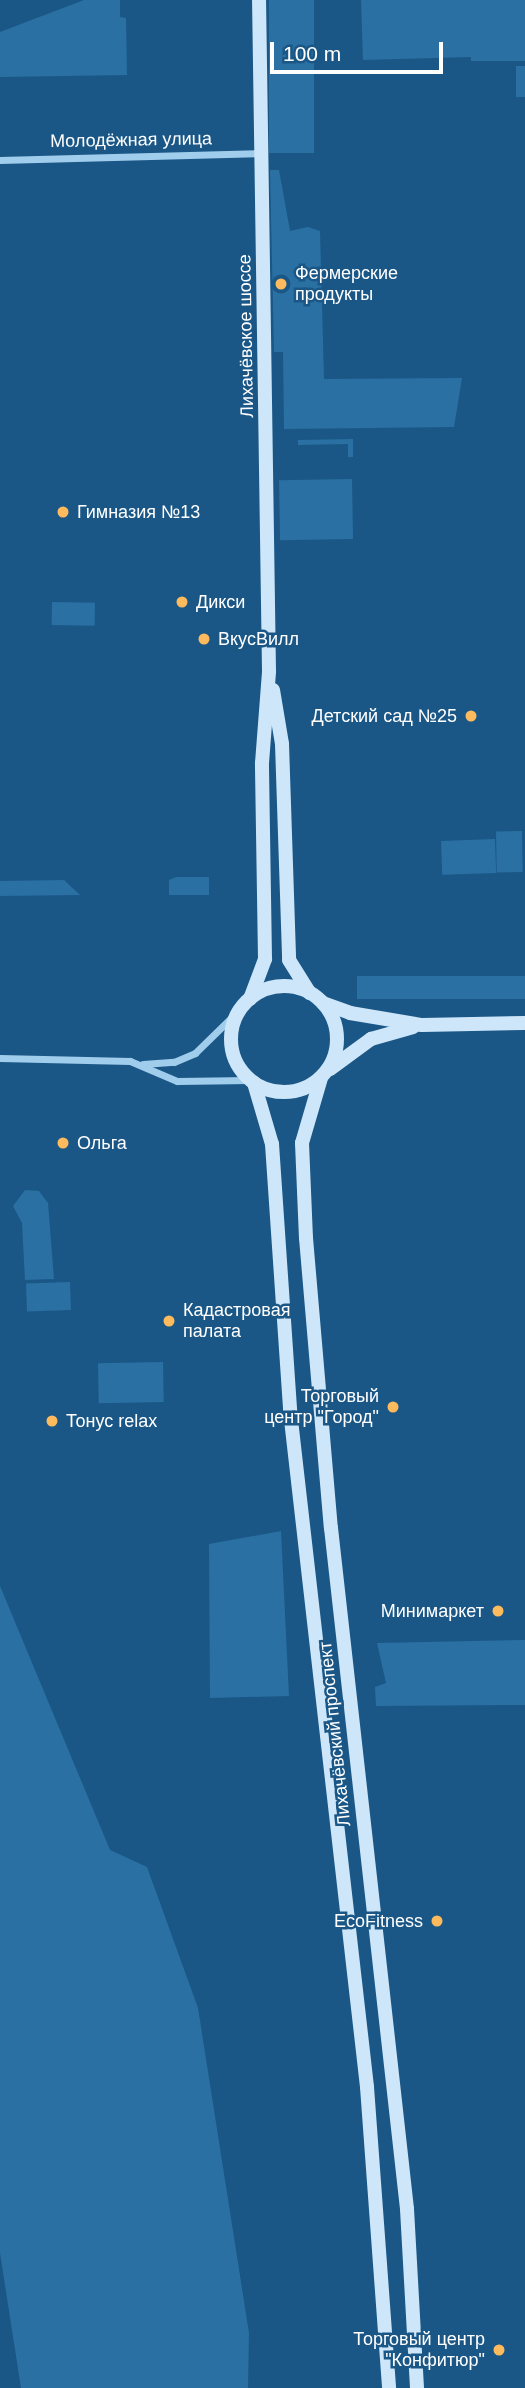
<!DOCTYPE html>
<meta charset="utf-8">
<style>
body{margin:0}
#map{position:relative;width:525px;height:2388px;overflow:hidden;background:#1a5786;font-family:Arial,sans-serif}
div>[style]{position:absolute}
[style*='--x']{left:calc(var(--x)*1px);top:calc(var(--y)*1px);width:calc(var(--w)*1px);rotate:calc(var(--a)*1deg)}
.green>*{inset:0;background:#2a70a3;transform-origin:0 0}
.minor>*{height:7px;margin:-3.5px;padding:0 3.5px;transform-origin:3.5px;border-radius:3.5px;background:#a1cdec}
.secondary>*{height:14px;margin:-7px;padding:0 7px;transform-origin:7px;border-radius:7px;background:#cee6f9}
.secondary>.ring{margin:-7px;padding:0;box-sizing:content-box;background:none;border:14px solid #cee6f9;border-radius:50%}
.dots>*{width:19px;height:19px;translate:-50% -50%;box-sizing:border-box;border:4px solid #1a5786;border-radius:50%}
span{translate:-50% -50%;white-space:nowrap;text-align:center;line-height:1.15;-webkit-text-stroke:5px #1a5786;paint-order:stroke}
.street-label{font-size:18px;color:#fff}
.poi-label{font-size:18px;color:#fff}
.left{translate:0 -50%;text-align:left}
.right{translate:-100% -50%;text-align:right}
.scale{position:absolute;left:270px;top:42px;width:173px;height:32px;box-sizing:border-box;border:4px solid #fff;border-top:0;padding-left:9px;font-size:21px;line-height:24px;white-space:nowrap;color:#fff;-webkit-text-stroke:5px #1a5786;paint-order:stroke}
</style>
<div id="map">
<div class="green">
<div style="clip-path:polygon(84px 0,120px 0,120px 17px,126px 18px,127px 75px,0 77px,0 32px)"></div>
<div style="left:269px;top:0;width:45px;height:153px"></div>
<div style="clip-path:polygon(361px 0,525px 0,525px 61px,471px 61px,471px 57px,363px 60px)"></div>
<div style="left:516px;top:66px;width:9px;height:31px"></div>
<div style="clip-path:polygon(270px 170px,279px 170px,290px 231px,308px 227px,320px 231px,324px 379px,462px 378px,454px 427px,284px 429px,283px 352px,274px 352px)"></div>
<div style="clip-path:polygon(353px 439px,353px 457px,348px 457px,348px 444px,298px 445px,298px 440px)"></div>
<div style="left:352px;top:479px;width:60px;height:73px;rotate:89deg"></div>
<div style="left:52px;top:602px;width:43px;height:23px;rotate:1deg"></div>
<div style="left:522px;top:831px;width:41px;height:26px;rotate:89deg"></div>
<div style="left:495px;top:839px;width:34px;height:54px;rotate:88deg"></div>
<div style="clip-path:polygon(176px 877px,209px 877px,209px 895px,169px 895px,169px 880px)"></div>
<div style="clip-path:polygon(64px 880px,80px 895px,0 896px,0 881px)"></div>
<div style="left:357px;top:976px;width:168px;height:23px"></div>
<div style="clip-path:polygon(25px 1190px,39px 1191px,48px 1203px,54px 1279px,25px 1280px,22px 1223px,13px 1206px)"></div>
<div style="left:70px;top:1282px;width:28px;height:44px;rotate:88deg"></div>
<div style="left:163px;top:1362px;width:40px;height:65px;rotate:89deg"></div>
<div style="clip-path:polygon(281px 1531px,289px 1696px,210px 1698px,209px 1544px)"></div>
<div style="clip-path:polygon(0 1586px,110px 1850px,147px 1867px,198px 2008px,249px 2333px,248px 2388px,21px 2388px,0 2253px)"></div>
<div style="clip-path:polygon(525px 1640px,525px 1705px,376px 1706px,375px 1687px,386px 1683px,377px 1643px)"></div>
</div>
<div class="minor">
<div style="--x:0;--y:160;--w:261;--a:-1.5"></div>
<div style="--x:0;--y:1058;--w:130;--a:1.3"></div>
<div style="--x:130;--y:1061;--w:51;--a:23.1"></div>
<div style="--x:177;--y:1081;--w:73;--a:-0.8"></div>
<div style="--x:143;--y:1064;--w:31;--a:-4"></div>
<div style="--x:174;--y:1062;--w:23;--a:-23"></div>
<div style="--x:195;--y:1053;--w:62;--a:-44.3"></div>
</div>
<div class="secondary">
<div style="--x:273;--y:690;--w:55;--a:80.5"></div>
<div style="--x:282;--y:744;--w:216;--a:88.1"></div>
<div style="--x:289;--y:960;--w:39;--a:58"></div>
<div class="ring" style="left:231px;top:986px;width:92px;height:92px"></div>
<div style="--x:250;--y:999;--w:43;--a:-69.4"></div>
<div style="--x:265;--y:959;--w:196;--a:-90.9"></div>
<div style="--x:262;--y:763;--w:92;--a:-85.6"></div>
<div style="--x:269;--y:671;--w:671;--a:-90.85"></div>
<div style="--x:323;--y:1003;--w:29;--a:20"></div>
<div style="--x:350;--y:1013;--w:73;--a:9.5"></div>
<div style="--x:422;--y:1025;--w:103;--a:-1.1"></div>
<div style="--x:330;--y:1069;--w:51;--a:-36.2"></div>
<div style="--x:371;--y:1039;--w:44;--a:-15.9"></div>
<div style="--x:321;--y:1078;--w:68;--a:106.3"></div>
<div style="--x:302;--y:1143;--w:95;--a:87.6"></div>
<div style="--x:306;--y:1238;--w:291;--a:85.1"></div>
<div style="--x:331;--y:1528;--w:685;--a:83.63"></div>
<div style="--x:407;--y:2209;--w:179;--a:86.8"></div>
<div style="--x:254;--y:1083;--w:64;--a:73.6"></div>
<div style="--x:272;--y:1144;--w:268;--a:86.1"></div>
<div style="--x:290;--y:1411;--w:680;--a:83.5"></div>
<div style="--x:367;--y:2087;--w:302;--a:85.8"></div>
</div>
<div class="dots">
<div style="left:281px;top:284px;background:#febb5d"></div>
<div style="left:63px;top:512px;background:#febb5d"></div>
<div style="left:182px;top:602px;background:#febb5d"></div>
<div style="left:204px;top:639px;background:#febb5d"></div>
<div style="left:471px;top:716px;background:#febb5d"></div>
<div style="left:63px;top:1143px;background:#febb5d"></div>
<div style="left:169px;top:1321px;background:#febb5d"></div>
<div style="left:393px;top:1407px;background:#febb5d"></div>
<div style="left:52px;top:1421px;background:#febb5d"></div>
<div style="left:498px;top:1611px;background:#febb5d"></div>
<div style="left:437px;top:1921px;background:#febb5d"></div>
<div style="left:499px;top:2350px;background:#febb5d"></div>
</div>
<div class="street-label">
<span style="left:131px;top:140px;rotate:-1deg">Молодёжная улица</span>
<span style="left:246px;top:336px;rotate:-91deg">Лихачёвское шоссе</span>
<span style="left:335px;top:1734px;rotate:-96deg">Лихачёвский проспект</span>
</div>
<div class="poi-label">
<span class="left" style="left:295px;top:284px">Фермерские<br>продукты</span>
<span class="left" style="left:77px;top:512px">Гимназия №13</span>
<span class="left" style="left:196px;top:602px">Дикси</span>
<span class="left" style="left:218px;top:639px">ВкусВилл</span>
<span class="right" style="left:457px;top:716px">Детский сад №25</span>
<span class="left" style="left:77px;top:1143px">Ольга</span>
<span class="left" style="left:183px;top:1321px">Кадастровая<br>палата</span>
<span class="right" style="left:379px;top:1407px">Торговый<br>центр "Город"</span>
<span class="left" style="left:66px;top:1421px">Тонус relax</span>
<span class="right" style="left:484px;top:1611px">Минимаркет</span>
<span class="right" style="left:423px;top:1921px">EcoFitness</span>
<span class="right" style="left:485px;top:2350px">Торговый центр<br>"Конфитюр"</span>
</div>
<div class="scale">100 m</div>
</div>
